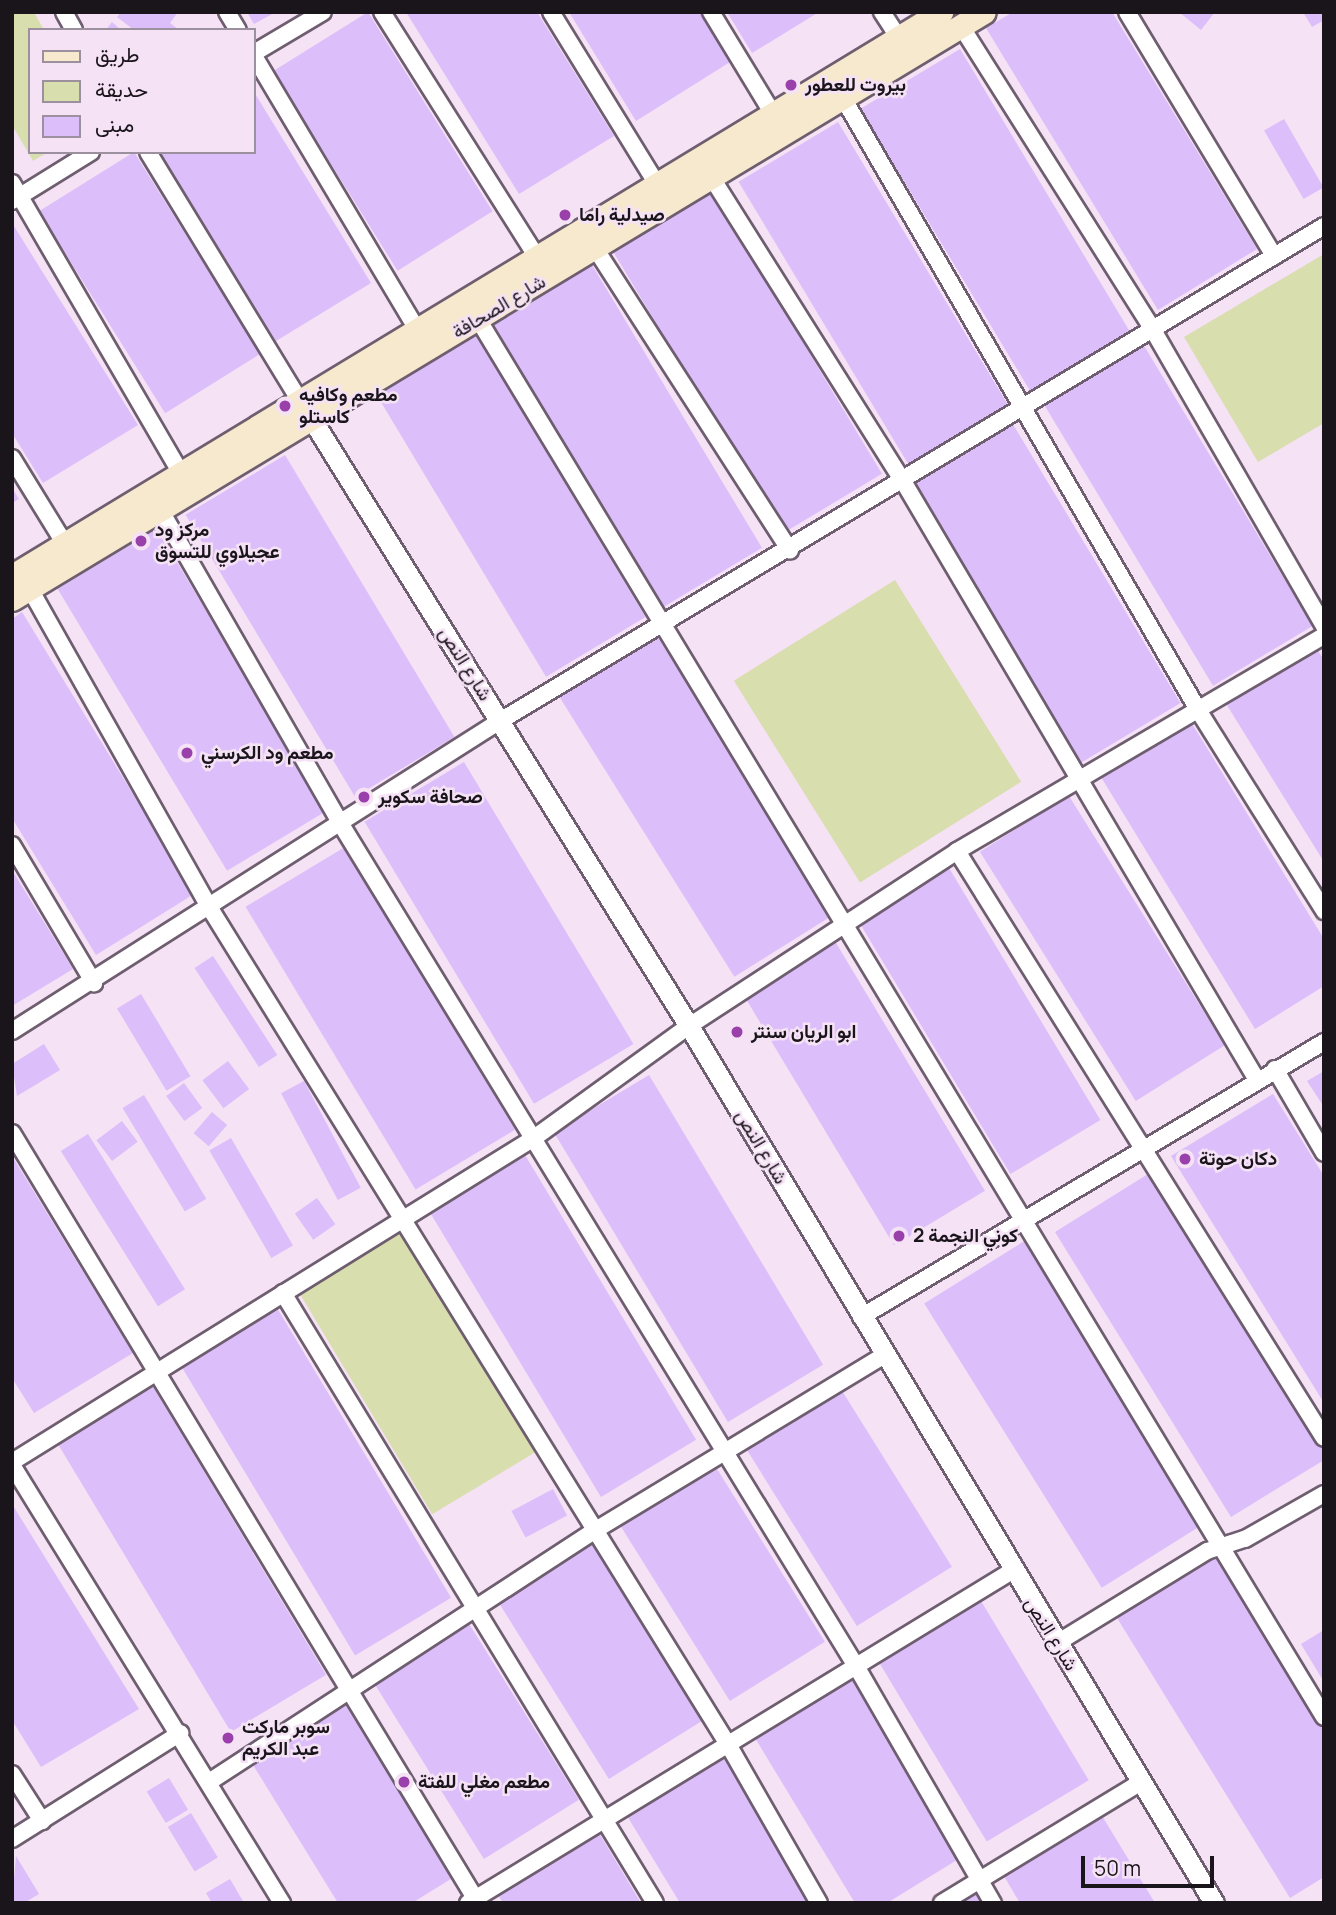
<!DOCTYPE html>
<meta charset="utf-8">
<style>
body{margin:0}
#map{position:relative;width:1336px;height:1915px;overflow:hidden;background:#f5e2f5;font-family:Manrope,Vazirmatn,sans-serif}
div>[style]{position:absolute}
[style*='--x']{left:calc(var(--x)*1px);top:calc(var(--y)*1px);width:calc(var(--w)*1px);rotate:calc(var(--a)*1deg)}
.green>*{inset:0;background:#d8dead;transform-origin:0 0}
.building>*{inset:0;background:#dcbefa;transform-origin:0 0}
.roads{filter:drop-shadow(2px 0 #6e5e6f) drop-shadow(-2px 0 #6e5e6f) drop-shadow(0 2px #6e5e6f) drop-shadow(0 -2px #6e5e6f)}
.minor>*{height:16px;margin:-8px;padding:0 8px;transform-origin:8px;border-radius:8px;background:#fff}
.tertiary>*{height:19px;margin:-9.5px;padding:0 9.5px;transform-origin:9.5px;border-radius:9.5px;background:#fff}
.secondary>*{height:23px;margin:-11.5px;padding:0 11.5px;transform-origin:11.5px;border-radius:11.5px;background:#f7e9ce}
.dots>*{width:19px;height:19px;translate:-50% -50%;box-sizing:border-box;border:4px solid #f5e2f5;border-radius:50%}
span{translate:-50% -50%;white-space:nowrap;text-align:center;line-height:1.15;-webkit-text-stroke:5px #f5e2f5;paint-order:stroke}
.poi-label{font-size:19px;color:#1a141b;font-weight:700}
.left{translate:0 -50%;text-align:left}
.street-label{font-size:19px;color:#1a141b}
.frame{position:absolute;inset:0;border:14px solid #1a141b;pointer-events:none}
.legend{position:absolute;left:28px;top:28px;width:228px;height:126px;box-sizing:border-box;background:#f5e2f5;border:2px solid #9d909e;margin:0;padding:9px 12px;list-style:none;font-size:21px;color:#1a141b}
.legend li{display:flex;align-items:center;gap:14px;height:35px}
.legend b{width:35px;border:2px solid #9d909e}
.scale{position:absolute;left:1081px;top:1856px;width:133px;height:32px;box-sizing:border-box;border:4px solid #1a141b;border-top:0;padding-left:9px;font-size:21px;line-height:24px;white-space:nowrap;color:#1a141b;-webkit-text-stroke:5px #f5e2f5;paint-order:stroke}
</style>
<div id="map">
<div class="green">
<div style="clip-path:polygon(12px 12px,34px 12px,44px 30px,30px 30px,30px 152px,48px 152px,33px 161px,12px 125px)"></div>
<div style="clip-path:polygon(1324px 254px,1324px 423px,1258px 462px,1184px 337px)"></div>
<div style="left:895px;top:580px;width:238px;height:190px;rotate:58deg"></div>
<div style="left:402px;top:1229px;width:260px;height:121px;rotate:59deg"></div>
</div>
<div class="building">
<div style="clip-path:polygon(121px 12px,178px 12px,170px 23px,179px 30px,134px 30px,117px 17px)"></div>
<div style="clip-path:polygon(247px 12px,276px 12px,254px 24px)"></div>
<div style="left:368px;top:12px;width:235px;height:112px;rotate:58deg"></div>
<div style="clip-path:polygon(406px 12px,537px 12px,614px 136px,519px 194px)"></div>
<div style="clip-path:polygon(569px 12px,700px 12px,730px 62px,636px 121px)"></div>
<div style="clip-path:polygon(727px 12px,819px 12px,752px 53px)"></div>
<div style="clip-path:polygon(1013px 12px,1112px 12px,1257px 249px,1158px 310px,986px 28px)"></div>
<div style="clip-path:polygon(1179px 12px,1215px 12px,1201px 30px)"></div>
<div style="clip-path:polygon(1303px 12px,1324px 12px,1324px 20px,1312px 27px)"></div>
<div style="clip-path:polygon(112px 22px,121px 30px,106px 30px)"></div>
<div style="left:960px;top:49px;width:329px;height:116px;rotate:59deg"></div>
<div style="clip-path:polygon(254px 92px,371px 283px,276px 341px,160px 152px,254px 152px)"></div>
<div style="left:1284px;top:119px;width:79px;height:23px;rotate:60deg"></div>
<div style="left:838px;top:122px;width:330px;height:116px;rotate:59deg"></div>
<div style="left:134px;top:152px;width:238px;height:112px;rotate:58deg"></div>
<div style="left:712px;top:191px;width:330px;height:116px;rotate:59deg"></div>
<div style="clip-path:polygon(12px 223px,138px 425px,43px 483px,12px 433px)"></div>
<div style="left:592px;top:265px;width:330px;height:116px;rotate:59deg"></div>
<div style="left:476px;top:335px;width:329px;height:116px;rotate:59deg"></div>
<div style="left:1143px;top:344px;width:329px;height:116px;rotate:59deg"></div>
<div style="left:1011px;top:421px;width:329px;height:116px;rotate:59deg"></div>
<div style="left:285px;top:455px;width:329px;height:116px;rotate:59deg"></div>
<div style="clip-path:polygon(12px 488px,19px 499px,12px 503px)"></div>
<div style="left:157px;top:529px;width:329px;height:116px;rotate:59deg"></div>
<div style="clip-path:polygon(22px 612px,194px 894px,96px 955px,12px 818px,12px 619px)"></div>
<div style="left:657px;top:636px;width:330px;height:115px;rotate:58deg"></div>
<div style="clip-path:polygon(1315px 646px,1324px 660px,1324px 862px,1225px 702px)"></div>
<div style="clip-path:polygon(1191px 722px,1324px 939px,1324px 986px,1255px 1029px,1101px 777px)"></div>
<div style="left:464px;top:762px;width:329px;height:116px;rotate:59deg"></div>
<div style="left:1069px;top:796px;width:294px;height:105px;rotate:58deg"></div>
<div style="left:345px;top:847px;width:330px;height:116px;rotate:59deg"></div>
<div style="left:949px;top:868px;width:294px;height:105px;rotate:59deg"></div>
<div style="clip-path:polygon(12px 870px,73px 969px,12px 1006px)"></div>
<div style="left:833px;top:938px;width:295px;height:106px;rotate:59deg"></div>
<div style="left:213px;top:956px;width:118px;height:22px;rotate:57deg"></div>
<div style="left:141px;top:994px;width:96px;height:28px;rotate:59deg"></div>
<div style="clip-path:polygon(44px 1044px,60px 1070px,17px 1096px,12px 1064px)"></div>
<div style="left:228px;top:1061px;width:35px;height:32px;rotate:53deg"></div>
<div style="clip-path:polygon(1324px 1071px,1324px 1107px,1307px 1081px)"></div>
<div style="left:649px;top:1075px;width:338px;height:111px;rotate:59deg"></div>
<div style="left:304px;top:1081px;width:121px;height:26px;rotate:62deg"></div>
<div style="left:184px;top:1083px;width:31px;height:22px;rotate:54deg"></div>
<div style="clip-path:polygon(1273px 1094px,1324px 1176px,1324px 1403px,1171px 1156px)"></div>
<div style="left:144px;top:1095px;width:121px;height:25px;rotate:59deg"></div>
<div style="left:212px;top:1112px;width:20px;height:28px;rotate:41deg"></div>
<div style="left:122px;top:1121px;width:26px;height:32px;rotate:53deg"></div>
<div style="left:88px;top:1134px;width:183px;height:32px;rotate:58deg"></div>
<div style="left:231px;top:1138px;width:124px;height:25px;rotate:60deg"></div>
<div style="left:522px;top:1150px;width:338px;height:111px;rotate:59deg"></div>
<div style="clip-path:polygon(12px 1156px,133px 1353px,34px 1413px,12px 1378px)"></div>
<div style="clip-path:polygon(1156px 1169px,1324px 1441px,1324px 1460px,1231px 1517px,1055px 1232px)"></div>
<div style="left:317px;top:1198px;width:32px;height:27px;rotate:55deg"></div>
<div style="left:1026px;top:1240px;width:335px;height:120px;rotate:58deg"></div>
<div style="left:277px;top:1308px;width:338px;height:112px;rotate:59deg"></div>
<div style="left:152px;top:1385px;width:338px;height:111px;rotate:59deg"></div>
<div style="left:839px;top:1386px;width:213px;height:112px;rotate:58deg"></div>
<div style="left:712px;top:1461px;width:213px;height:112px;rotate:58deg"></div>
<div style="left:553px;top:1489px;width:30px;height:47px;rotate:62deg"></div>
<div style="clip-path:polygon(12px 1504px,139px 1709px,41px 1767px,12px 1720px)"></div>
<div style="left:591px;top:1539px;width:213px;height:112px;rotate:58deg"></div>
<div style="clip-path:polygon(1215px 1550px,1324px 1726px,1324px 1877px,1290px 1898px,1114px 1613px)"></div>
<div style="left:978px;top:1596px;width:215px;height:119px;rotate:59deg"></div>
<div style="left:466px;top:1619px;width:213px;height:112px;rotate:58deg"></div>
<div style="clip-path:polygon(1324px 1630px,1324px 1682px,1301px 1644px)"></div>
<div style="clip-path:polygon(853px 1672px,965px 1855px,887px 1903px,855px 1903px,752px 1733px)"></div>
<div style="clip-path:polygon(342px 1696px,454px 1877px,412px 1903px,338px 1903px,247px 1755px)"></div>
<div style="clip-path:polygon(722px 1744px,819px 1903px,680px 1903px,621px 1806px)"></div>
<div style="left:169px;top:1778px;width:37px;height:26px;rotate:59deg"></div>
<div style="clip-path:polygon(1096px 1806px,1155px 1903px,1020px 1903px,998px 1866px)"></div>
<div style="left:191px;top:1813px;width:52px;height:27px;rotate:59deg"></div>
<div style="clip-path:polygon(593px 1823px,641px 1903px,503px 1903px,492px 1885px)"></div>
<div style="clip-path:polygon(16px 1856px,39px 1894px,24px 1903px,12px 1903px)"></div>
<div style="clip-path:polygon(230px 1879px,244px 1903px,212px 1903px,206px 1893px)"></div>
<div style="clip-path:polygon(971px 1881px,984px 1903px,936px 1903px)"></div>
</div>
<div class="roads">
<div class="minor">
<div style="--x:64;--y:12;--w:21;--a:61"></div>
<div style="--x:227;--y:12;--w:21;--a:59"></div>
<div style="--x:382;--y:12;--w:290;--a:57.7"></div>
<div style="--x:551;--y:12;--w:202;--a:58.4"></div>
<div style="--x:711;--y:12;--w:119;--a:58.7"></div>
<div style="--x:882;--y:12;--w:30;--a:57"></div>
<div style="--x:1127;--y:12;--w:285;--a:58.9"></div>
<div style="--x:961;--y:26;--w:360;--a:57.7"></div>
<div style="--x:1153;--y:330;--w:342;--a:60"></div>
<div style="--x:254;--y:53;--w:80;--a:-30.7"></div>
<div style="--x:254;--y:56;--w:318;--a:59.2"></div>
<div style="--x:842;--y:96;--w:713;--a:59.88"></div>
<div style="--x:1200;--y:713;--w:234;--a:57.9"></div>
<div style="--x:148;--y:152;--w:288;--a:58.6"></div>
<div style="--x:712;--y:178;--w:358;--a:57.8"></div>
<div style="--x:903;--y:481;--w:696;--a:59.42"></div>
<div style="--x:12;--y:183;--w:336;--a:59.8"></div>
<div style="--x:12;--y:201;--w:93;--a:-31.8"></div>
<div style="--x:595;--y:248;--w:360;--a:57.2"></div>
<div style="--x:478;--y:319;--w:1634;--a:58.82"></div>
<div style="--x:12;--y:458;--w:101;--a:58.4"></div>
<div style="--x:161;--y:511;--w:363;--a:60.1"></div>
<div style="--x:342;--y:826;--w:985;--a:58.54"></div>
<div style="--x:856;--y:1666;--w:274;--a:60"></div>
<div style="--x:30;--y:589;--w:369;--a:60.6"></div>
<div style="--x:211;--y:910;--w:983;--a:58.22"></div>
<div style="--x:729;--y:1746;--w:181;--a:60.2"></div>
<div style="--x:12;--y:845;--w:161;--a:59.3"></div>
<div style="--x:957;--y:851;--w:692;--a:57.99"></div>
<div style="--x:12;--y:1031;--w:578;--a:-32.43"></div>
<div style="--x:500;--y:721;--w:961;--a:-30.99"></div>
<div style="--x:1275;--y:1069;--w:97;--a:59.7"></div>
<div style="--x:12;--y:1133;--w:900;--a:58.82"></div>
<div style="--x:283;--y:1293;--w:714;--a:58.62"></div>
<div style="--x:861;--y:1317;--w:539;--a:-30.71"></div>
<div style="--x:12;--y:1462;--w:614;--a:-31.83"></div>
<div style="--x:534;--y:1138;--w:191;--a:-35.9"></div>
<div style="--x:689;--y:1026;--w:320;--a:-33.1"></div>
<div style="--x:957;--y:851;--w:425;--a:-30.4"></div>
<div style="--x:12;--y:1465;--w:515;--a:58.35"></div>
<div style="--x:1057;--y:1643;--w:176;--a:-31.5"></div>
<div style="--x:1207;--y:1551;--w:40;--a:-18"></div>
<div style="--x:1245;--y:1539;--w:91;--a:-29.7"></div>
<div style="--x:12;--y:1774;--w:56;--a:57.4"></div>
<div style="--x:209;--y:1782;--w:460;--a:-33.1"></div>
<div style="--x:594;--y:1531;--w:338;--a:-31.2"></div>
<div style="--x:12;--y:1839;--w:199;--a:-32.2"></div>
<div style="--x:468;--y:1903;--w:637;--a:-31.4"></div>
<div style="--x:942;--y:1903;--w:233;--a:-31.3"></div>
</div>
<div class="tertiary">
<div style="--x:303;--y:405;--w:731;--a:58.14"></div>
<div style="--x:689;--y:1026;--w:1022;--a:59.09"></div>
</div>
<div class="secondary">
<div style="--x:12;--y:576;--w:1087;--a:-31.26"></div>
<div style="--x:12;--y:599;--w:1135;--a:-31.13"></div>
</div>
</div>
<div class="dots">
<div style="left:791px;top:85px;background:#9a40ab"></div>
<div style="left:565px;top:215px;background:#9a40ab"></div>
<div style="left:285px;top:406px;background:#9a40ab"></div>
<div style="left:141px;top:541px;background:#9a40ab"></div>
<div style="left:187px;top:753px;background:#9a40ab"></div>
<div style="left:364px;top:797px;background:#9a40ab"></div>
<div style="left:737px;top:1032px;background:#9a40ab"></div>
<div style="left:1185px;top:1159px;background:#9a40ab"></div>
<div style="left:899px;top:1236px;background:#9a40ab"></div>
<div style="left:228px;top:1738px;background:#9a40ab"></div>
<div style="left:404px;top:1782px;background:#9a40ab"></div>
</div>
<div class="poi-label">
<span class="left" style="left:805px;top:85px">بيروت للعطور</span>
<span class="left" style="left:579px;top:215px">صيدلية راما</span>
<span class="left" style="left:299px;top:406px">مطعم وكافيه<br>كاستلو</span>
<span class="left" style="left:155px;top:541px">مركز ود<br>عجيلاوي للتسوق</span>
<span class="left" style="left:201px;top:753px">مطعم ود الكرسني</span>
<span class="left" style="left:378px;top:797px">صحافة سكوير</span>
<span class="left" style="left:751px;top:1032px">ابو الريان سنتر</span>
<span class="left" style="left:1199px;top:1159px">دكان حوتة</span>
<span class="left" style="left:913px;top:1236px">كوني النجمة 2</span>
<span class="left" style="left:242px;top:1738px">سوبر ماركت<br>عبد الكريم</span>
<span class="left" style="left:418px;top:1782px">مطعم مغلي للفتة</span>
</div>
<div class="street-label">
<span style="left:499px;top:307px;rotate:-31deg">شارع الصحافة</span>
<span style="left:465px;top:664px;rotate:58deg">شارع النص</span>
<span style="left:761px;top:1147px;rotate:59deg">شارع النص</span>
<span style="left:1051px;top:1634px;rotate:58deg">شارع النص</span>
</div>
<div class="frame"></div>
<ul class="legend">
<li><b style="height:9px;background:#f7e9ce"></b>طريق</li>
<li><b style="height:19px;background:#d8dead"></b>حديقة</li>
<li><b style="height:19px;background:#dcbefa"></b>مبنى</li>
</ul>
<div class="scale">50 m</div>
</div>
